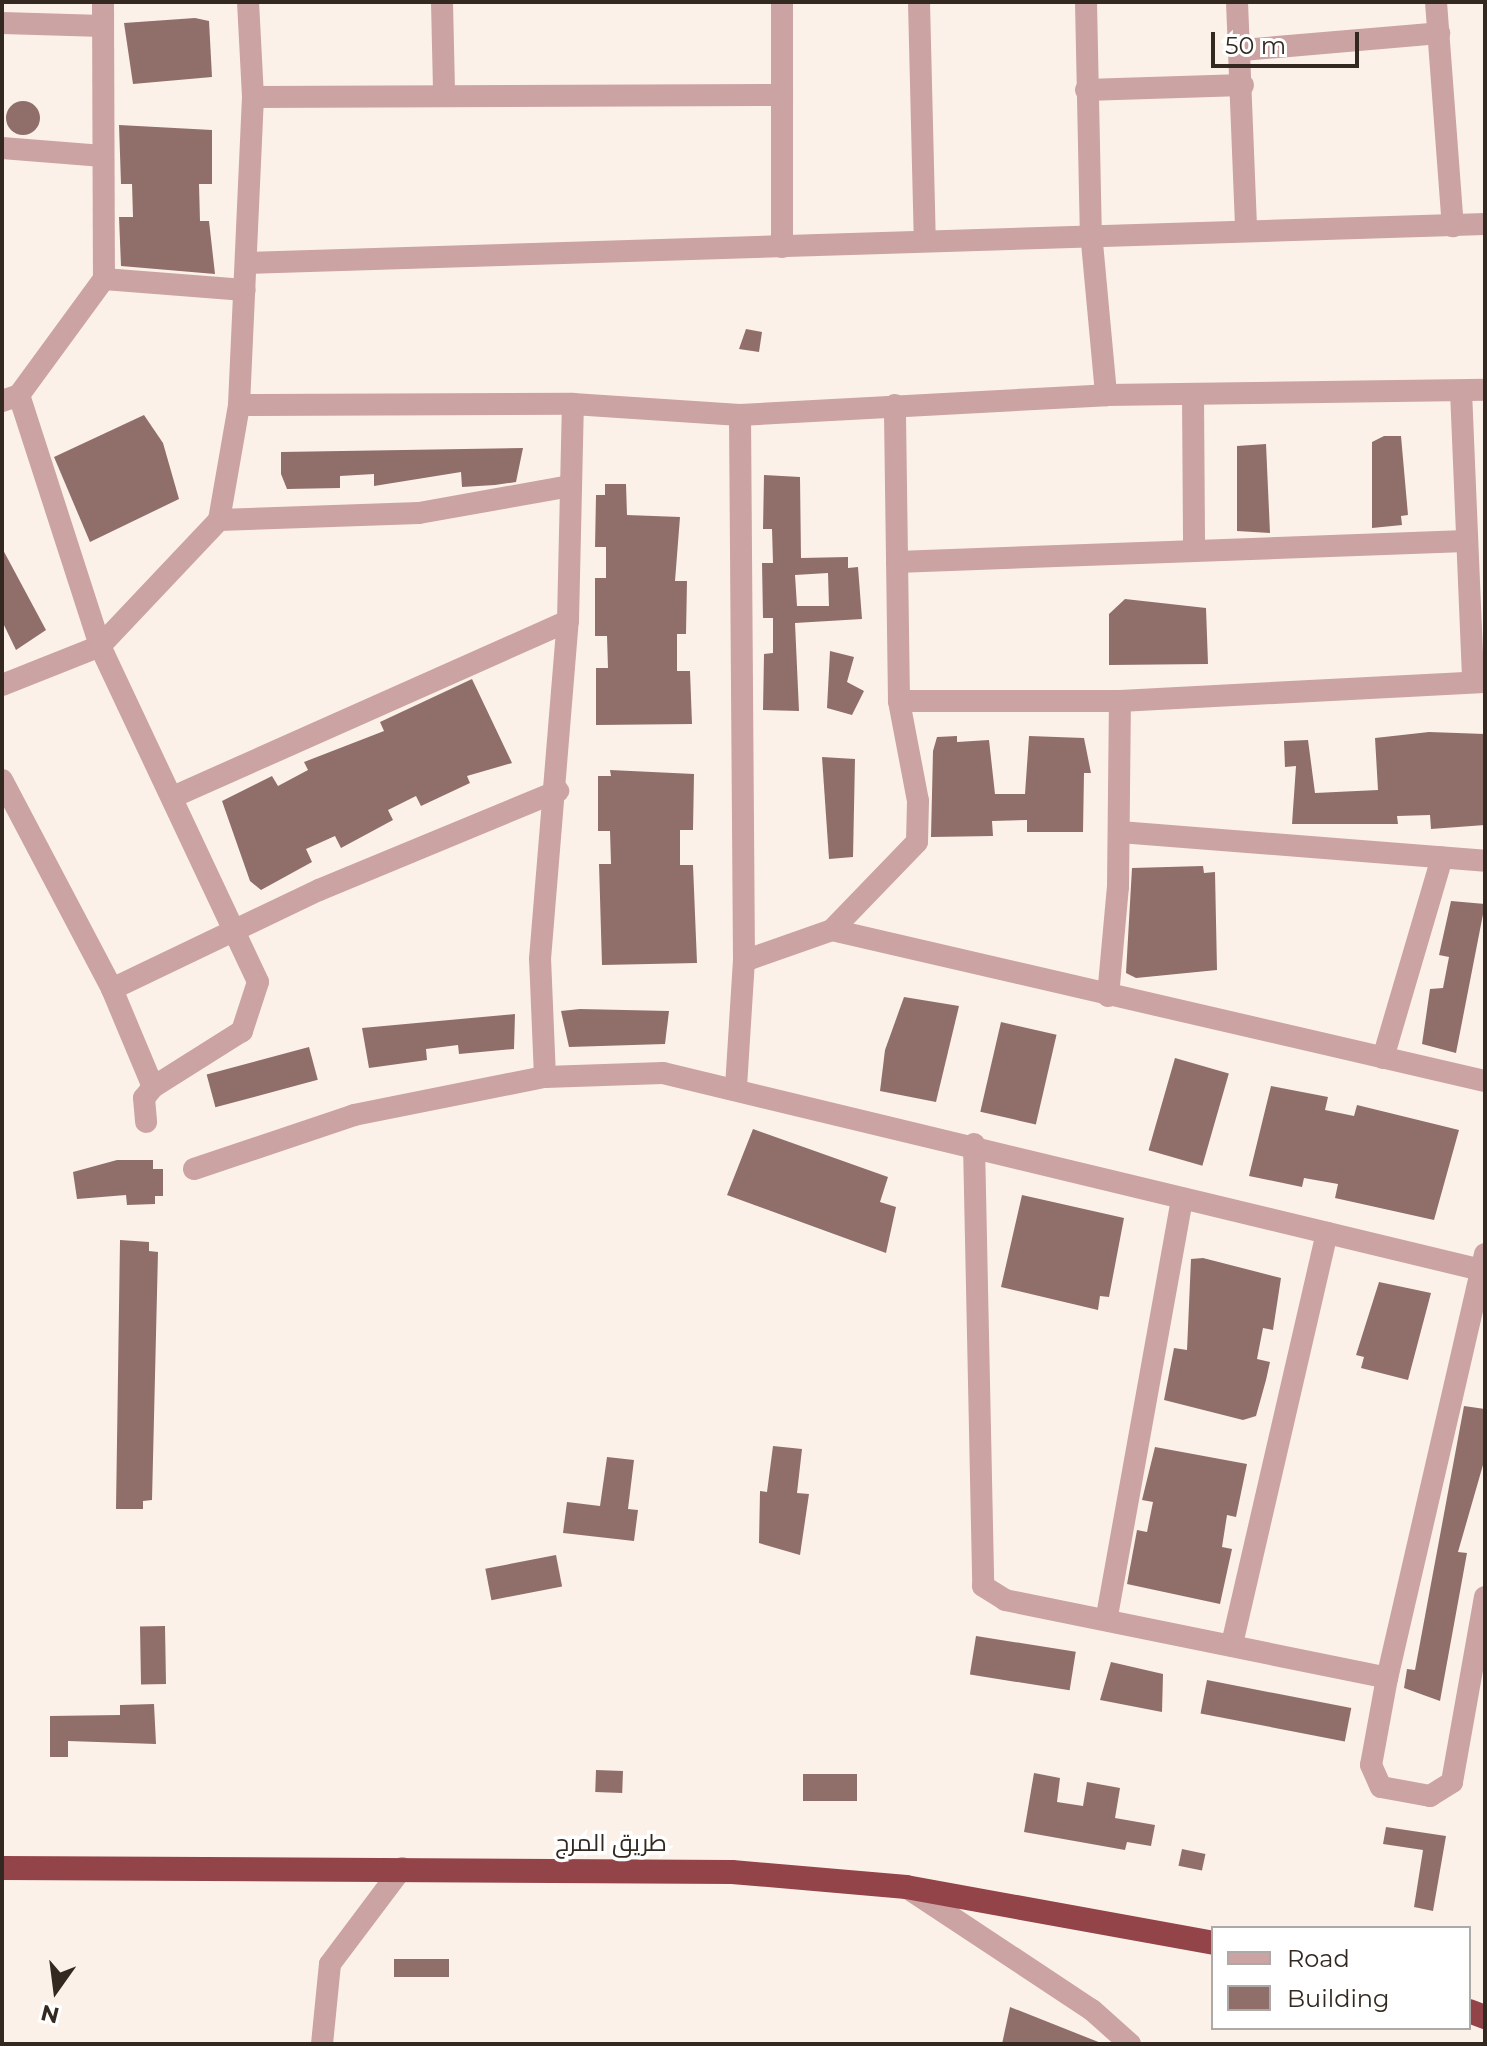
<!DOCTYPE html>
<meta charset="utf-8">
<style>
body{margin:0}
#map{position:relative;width:1487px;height:2046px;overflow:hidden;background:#fcf1e8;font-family:Montserrat,Cairo,sans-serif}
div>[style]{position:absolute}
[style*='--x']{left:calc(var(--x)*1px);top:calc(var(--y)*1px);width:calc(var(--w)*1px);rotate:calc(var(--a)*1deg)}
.building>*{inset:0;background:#906f6a;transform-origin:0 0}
.round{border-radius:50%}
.minor>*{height:22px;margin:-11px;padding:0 11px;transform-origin:11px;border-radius:11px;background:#cba3a3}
.highway>*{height:24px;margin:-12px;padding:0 12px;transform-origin:12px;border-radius:12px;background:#934449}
span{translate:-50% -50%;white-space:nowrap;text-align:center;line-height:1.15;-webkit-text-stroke:7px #fff;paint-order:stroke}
.street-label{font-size:24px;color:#332920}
.frame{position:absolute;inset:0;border:4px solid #332920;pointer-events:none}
.legend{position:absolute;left:1211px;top:1926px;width:260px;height:104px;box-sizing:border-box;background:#fff;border:2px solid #ada9a6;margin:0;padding:10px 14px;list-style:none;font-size:24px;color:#332920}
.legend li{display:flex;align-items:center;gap:16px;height:40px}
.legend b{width:40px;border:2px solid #ada9a6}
.north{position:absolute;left:16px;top:1950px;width:80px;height:80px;-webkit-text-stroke:6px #fff;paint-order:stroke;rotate:194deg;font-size:22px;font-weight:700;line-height:32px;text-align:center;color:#332920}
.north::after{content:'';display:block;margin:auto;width:28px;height:36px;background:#332920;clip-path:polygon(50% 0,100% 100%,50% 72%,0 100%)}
.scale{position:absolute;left:1211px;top:32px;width:148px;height:36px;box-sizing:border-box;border:4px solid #332920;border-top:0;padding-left:10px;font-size:24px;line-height:28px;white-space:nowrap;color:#332920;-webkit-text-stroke:6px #fff;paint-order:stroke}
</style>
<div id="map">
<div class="building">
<div style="clip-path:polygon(195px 18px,209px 21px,212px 77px,133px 84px,124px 23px)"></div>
<div class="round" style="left:6px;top:101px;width:34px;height:34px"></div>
<div style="clip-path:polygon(119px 125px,212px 130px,212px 184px,199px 184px,200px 221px,209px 221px,215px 274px,121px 266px,119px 217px,133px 217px,132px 184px,121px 184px)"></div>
<div style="clip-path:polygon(746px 329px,762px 332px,759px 352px,739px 349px)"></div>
<div style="clip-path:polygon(144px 415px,163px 443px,179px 499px,90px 542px,54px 457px)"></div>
<div style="clip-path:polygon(1384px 436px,1401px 436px,1408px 515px,1401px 516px,1402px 525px,1372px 528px,1372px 442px)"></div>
<div style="clip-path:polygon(1266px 444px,1270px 533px,1237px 531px,1237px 446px)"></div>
<div style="clip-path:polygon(523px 448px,516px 482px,495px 485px,462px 487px,461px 472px,374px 486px,374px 474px,340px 476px,340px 488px,287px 489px,281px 474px,281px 452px)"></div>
<div style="clip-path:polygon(evenodd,764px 475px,800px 477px,801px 558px,848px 557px,848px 568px,858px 567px,862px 619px,795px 623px,799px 711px,763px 710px,764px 654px,773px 653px,773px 618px,763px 618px,762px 563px,773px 563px,772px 529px,763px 529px,764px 475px,828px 573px,829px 606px,797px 606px,795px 575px,828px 573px)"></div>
<div style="clip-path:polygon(605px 484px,626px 484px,627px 515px,680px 517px,675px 581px,687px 581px,686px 634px,677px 634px,677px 671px,690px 671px,692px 724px,596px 725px,596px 668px,608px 668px,607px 636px,595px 636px,595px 578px,606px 578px,606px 547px,595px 547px,596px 495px,605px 495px)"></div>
<div style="clip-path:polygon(2px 548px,46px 630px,16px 650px,2px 621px)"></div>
<div style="clip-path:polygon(1125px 599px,1206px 608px,1208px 664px,1109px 665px,1109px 614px)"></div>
<div style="clip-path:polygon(830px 651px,854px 657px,847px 682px,864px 691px,852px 715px,827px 708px)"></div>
<div style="clip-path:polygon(472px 679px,512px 763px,467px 776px,470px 783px,421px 806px,416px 796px,388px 810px,393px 820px,341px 848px,335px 836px,306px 849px,312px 862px,261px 890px,250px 881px,222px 801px,272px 776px,278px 786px,308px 770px,304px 762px,384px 731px,380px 722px)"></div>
<div style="clip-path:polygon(1429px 732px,1485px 734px,1485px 825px,1431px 829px,1430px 815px,1397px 816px,1398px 824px,1292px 824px,1296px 766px,1285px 767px,1284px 741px,1308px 740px,1315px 793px,1378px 790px,1375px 738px)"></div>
<div style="clip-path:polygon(957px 736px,957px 742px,989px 740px,995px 794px,1025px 794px,1029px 736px,1084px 738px,1091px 773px,1084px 773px,1083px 832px,1027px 832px,1027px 820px,992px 821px,993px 836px,931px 837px,933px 751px,937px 737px)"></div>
<div style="clip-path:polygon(822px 757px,855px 759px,853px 857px,829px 859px)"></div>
<div style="clip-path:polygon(610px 770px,694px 774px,693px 830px,680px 830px,680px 865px,693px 865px,697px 963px,602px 965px,599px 864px,611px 864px,610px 831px,598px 831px,598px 776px,611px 776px)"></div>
<div style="clip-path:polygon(1203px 866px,1204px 873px,1215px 872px,1217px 970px,1136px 978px,1126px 973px,1132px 868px)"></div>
<div style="clip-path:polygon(1451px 901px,1485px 904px,1456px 1053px,1422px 1044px,1430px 989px,1443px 988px,1449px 957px,1439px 955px)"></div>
<div style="clip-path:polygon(904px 997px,959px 1006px,936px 1102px,880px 1091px,885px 1050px)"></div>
<div style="clip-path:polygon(580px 1009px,669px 1011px,665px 1044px,569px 1047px,561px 1011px)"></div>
<div style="clip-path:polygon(515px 1014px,514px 1049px,459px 1054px,458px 1045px,426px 1049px,427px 1060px,369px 1068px,362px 1028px)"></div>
<div style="left:1001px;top:1022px;width:57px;height:92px;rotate:13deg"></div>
<div style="left:309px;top:1047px;width:34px;height:106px;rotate:75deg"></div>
<div style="left:1175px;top:1058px;width:56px;height:96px;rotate:16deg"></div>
<div style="clip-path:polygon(1271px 1086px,1328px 1097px,1325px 1110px,1354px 1116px,1357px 1105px,1459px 1130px,1434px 1220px,1335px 1198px,1338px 1184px,1304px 1178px,1302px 1187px,1249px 1176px)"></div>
<div style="clip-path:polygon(753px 1129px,888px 1177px,880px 1202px,896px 1207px,886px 1253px,727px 1195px)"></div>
<div style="clip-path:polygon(117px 1160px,153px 1160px,153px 1169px,163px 1169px,163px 1196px,155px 1196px,155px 1204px,127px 1205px,126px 1195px,77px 1199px,73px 1172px)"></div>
<div style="clip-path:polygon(1022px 1195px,1124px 1218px,1109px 1297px,1100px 1296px,1098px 1310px,1001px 1287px)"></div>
<div style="clip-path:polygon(120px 1240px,149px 1242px,149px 1251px,158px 1252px,152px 1500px,143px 1501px,143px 1509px,116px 1509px)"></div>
<div style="clip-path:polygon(1203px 1258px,1281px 1278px,1273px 1330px,1263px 1328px,1257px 1359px,1270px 1362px,1266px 1380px,1256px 1416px,1243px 1420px,1164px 1400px,1174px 1348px,1187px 1350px,1191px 1259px)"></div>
<div style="clip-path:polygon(1379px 1282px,1431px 1293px,1408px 1380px,1361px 1368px,1364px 1357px,1356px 1355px)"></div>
<div style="clip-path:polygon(1464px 1406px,1485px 1409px,1485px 1458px,1458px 1552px,1467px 1553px,1440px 1701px,1404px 1688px,1407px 1669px,1415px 1670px)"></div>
<div style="clip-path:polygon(773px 1446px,802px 1449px,797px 1493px,809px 1494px,800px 1555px,759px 1543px,760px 1491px,767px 1492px)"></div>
<div style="clip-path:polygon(1155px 1447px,1247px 1464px,1236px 1517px,1227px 1515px,1222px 1547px,1232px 1549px,1220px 1604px,1127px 1584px,1137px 1530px,1147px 1532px,1153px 1502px,1142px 1500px)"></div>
<div style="clip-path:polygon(607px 1457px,634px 1460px,628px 1509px,638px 1510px,634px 1541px,563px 1533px,567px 1502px,600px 1506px)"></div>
<div style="left:556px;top:1555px;width:32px;height:72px;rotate:79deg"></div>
<div style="left:165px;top:1626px;width:58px;height:25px;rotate:89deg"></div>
<div style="left:976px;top:1636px;width:101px;height:39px;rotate:9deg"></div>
<div style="clip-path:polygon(1111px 1662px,1163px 1674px,1162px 1712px,1100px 1700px)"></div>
<div style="left:1207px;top:1680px;width:147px;height:34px;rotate:11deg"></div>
<div style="clip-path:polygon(154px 1704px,156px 1744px,68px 1741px,68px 1757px,50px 1757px,50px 1716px,120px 1715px,120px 1705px)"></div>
<div style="left:596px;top:1770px;width:27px;height:22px;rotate:2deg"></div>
<div style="clip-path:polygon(1034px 1773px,1060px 1778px,1057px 1802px,1083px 1806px,1087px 1782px,1120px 1788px,1115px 1818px,1155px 1825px,1151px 1846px,1127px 1842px,1125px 1850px,1024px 1832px)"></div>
<div style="left:857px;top:1774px;width:27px;height:54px;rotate:90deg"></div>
<div style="clip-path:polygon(1386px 1827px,1446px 1836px,1433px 1911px,1414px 1907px,1423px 1850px,1383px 1844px)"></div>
<div style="left:1182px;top:1849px;width:24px;height:17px;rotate:12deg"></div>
<div style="left:394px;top:1959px;width:55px;height:18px"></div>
<div style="clip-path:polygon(1010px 2007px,1101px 2043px,1101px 2044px,1002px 2044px)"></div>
</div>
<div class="minor">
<div style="--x:103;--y:2;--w:277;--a:89.8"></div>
<div style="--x:442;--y:2;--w:91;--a:88.7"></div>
<div style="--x:782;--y:2;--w:245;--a:90"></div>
<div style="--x:919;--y:2;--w:238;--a:88.6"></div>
<div style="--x:1086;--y:2;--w:230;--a:88.8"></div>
<div style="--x:1091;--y:232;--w:164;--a:84.7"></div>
<div style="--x:1237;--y:2;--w:227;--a:87.7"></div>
<div style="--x:1436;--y:2;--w:225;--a:85.7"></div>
<div style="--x:2;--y:23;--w:101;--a:1.7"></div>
<div style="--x:1242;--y:50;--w:198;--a:-4.9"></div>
<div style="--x:1086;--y:90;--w:157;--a:-1.8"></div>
<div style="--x:253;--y:97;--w:529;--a:-0.22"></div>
<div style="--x:2;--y:148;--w:101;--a:4.5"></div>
<div style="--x:247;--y:263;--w:1239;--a:-1.8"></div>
<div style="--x:1461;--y:391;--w:291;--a:87.6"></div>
<div style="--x:19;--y:395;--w:144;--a:-53.8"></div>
<div style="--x:104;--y:279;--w:141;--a:4.5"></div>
<div style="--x:1193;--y:395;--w:155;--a:89.6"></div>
<div style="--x:2;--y:401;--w:18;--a:-19"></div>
<div style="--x:19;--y:395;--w:264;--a:72.1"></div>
<div style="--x:100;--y:646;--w:371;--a:64.8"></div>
<div style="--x:258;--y:982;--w:52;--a:108.1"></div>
<div style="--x:242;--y:1031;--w:105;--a:147.8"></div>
<div style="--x:153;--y:1087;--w:14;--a:129"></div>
<div style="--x:144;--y:1098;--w:24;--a:85"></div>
<div style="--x:239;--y:405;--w:334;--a:-0.2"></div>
<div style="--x:573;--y:404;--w:167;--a:3.8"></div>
<div style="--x:740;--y:415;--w:367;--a:-3.1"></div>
<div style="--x:1106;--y:395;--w:379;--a:-0.8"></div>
<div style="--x:219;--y:520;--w:200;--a:-2"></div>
<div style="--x:419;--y:513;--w:153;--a:-10.1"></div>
<div style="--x:897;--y:562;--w:569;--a:-2.11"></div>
<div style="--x:2;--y:685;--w:105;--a:-21.7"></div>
<div style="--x:100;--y:646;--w:173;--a:-46.6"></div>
<div style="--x:219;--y:520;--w:117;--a:-80.1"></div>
<div style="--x:239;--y:405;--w:308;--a:-87.4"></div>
<div style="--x:253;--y:97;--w:95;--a:-93"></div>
<div style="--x:899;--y:701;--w:221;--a:0"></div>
<div style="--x:1120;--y:701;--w:365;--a:-3"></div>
<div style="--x:2;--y:780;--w:236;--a:62.2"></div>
<div style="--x:112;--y:989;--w:106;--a:67.3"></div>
<div style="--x:175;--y:796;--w:430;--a:-24"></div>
<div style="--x:1120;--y:832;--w:366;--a:4.5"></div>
<div style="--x:832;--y:930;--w:670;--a:13.02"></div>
<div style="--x:744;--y:961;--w:93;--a:-19.4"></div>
<div style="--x:832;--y:930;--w:122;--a:-46"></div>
<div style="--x:917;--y:842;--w:41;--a:-88.6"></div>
<div style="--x:918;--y:801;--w:102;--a:-100.8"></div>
<div style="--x:899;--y:701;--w:296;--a:-90.8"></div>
<div style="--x:112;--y:989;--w:229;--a:-25.6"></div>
<div style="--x:319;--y:890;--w:259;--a:-22.5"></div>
<div style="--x:1108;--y:996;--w:109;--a:-84.8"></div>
<div style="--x:1118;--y:887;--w:186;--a:-89.4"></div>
<div style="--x:1383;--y:1058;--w:209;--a:-73.6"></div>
<div style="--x:545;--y:1077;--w:118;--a:-92.4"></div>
<div style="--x:540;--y:959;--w:339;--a:-85.3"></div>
<div style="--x:568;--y:621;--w:217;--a:-88.7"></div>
<div style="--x:736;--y:1087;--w:126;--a:-86.4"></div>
<div style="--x:744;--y:961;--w:546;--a:-90.42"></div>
<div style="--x:974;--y:1144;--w:442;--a:88.8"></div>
<div style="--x:983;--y:1586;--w:26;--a:32"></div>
<div style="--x:1005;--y:1600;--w:390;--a:11.5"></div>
<div style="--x:194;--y:1169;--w:169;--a:-18.6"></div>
<div style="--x:354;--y:1115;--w:195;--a:-11.3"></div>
<div style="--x:545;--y:1077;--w:118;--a:-1.9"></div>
<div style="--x:663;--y:1073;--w:846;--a:13.54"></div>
<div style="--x:1485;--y:1254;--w:435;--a:103"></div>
<div style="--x:1387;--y:1678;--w:88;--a:100.4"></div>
<div style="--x:1371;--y:1765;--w:24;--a:66"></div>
<div style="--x:1381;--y:1787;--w:50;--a:10.4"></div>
<div style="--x:1430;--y:1796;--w:26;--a:-32"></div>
<div style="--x:1452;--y:1782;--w:188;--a:-79.9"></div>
<div style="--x:1107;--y:1616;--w:424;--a:-79.8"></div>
<div style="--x:1232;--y:1644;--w:422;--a:-77"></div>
<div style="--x:906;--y:1887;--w:223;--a:33.5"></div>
<div style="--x:1092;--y:2010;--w:51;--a:41.8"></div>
<div style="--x:322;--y:2044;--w:80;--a:-84.3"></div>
<div style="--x:330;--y:1964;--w:120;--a:-53.1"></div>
</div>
<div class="highway">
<div style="--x:2;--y:1868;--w:730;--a:0.31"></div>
<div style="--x:732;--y:1872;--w:175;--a:4.9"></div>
<div style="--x:906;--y:1887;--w:312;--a:10.3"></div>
<div style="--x:1469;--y:2011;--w:17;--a:21"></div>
</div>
<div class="street-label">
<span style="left:611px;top:1843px">طريق المرج</span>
</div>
<div class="frame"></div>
<ul class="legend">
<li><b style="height:10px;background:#cba3a3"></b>Road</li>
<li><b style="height:22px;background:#906f6a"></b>Building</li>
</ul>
<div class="north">N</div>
<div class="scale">50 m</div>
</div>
